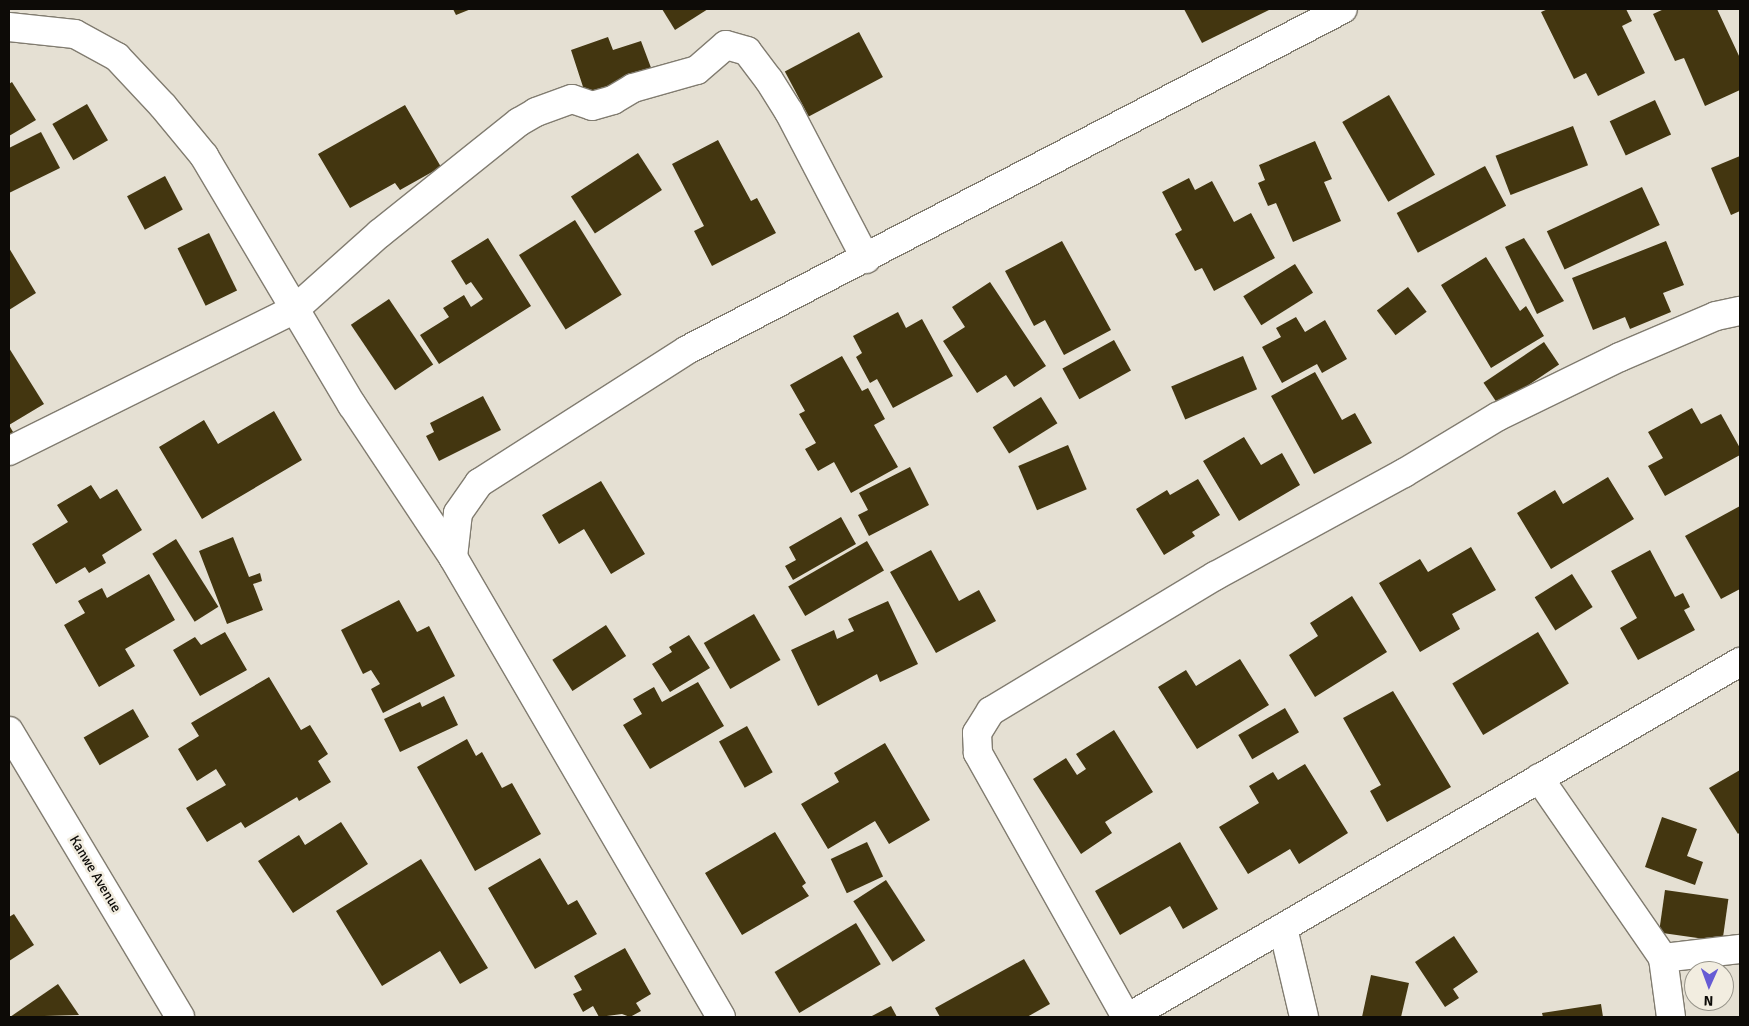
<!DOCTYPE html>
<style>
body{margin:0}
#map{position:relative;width:1749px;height:1026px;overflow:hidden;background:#e5e0d3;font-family:Signika,sans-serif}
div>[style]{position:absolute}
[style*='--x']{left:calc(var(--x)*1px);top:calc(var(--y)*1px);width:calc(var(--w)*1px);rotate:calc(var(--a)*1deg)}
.building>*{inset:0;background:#433610;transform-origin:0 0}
.roads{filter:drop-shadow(1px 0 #817c70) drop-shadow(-1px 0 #817c70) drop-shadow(0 1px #817c70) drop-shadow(0 -1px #817c70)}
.minor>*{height:28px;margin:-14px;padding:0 14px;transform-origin:14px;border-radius:14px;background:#fff}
.secondary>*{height:28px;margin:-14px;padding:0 14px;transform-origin:14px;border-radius:14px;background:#fff}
span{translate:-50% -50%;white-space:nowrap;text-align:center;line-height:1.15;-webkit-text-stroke:5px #f2ede0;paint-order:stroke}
.street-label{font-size:14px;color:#0d0b07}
.frame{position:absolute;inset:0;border:10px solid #0d0b07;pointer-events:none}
.north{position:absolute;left:1684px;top:961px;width:50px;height:50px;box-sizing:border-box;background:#f2ede0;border:1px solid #969389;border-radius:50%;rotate:182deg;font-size:14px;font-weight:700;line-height:20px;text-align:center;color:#0d0b07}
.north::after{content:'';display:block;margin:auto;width:18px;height:22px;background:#665bd4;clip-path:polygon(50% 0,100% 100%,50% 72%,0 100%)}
</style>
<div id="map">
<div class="building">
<div style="clip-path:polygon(453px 9px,471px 9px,456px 15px)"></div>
<div style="clip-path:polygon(662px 9px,708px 9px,675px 30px)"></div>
<div style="clip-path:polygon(1184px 9px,1271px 9px,1202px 43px)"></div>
<div style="clip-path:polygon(1548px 9px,1626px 9px,1632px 21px,1622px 26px,1645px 73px,1598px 96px,1586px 73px,1574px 79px,1541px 12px)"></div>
<div style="clip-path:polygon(1664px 9px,1717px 9px,1740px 58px,1740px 90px,1705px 106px,1684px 58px,1675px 61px,1653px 14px)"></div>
<div style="left:859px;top:32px;width:51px;height:84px;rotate:62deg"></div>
<div style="clip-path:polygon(608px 37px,613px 50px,641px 41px,653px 73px,586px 96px,571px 50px)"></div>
<div style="clip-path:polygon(12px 82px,36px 120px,9px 136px,9px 84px)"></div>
<div style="left:1389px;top:95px;width:92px;height:54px;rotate:60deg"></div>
<div style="left:1655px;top:100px;width:38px;height:50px;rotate:65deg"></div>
<div style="left:87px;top:104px;width:42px;height:40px;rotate:60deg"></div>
<div style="clip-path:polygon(405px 105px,441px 167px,400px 190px,395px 183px,350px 208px,318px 154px)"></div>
<div style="left:1573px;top:126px;width:42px;height:83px;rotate:69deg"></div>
<div style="clip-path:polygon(41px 132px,60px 168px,9px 193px,9px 148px)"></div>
<div style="clip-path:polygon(718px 140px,751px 201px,757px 198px,776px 233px,712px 266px,694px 231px,704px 226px,672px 164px)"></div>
<div style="clip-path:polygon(1315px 141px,1332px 179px,1324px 182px,1341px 221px,1293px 242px,1276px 203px,1268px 206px,1258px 183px,1265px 180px,1259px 165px)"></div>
<div style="left:638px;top:153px;width:44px;height:80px;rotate:57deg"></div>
<div style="clip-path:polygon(1740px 156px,1740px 211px,1731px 215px,1711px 168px)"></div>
<div style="left:1485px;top:166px;width:45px;height:100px;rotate:62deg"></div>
<div style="left:165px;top:176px;width:38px;height:43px;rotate:62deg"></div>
<div style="clip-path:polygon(1189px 178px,1195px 190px,1212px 181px,1234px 222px,1251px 213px,1275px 258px,1214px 291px,1202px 268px,1195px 271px,1175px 234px,1182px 230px,1162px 192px)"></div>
<div style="left:1642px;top:187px;width:42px;height:105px;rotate:65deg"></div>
<div style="left:575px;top:220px;width:88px;height:66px;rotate:58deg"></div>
<div style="left:209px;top:233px;width:64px;height:35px;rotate:64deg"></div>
<div style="clip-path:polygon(488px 238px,531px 306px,439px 364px,420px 335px,449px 317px,443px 308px,464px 295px,471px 307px,483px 299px,471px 282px,466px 285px,451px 261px)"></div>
<div style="clip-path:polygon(1524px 238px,1564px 301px,1537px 314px,1505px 247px)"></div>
<div style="clip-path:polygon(1062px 241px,1111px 330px,1064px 355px,1045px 320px,1034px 326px,1005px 271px)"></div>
<div style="clip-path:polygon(1666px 241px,1684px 285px,1663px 293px,1671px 312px,1630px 329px,1625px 317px,1593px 330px,1572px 278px)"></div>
<div style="clip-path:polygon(9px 248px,36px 293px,9px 310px)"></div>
<div style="clip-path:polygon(1486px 257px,1520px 311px,1526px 306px,1544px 336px,1491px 368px,1441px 285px)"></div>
<div style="left:1295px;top:264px;width:34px;height:61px;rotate:58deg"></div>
<div style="clip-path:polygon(990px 282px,1046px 366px,1014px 387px,1006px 375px,977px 393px,943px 341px,965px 327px,952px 307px)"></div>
<div style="left:1408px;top:287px;width:31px;height:39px;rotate:53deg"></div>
<div style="left:389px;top:299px;width:79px;height:46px;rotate:56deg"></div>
<div style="clip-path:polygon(898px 312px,906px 328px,922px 319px,953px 376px,893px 408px,877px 379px,870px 383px,856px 357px,862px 353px,853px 336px)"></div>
<div style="clip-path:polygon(1296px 317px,1305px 332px,1325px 320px,1347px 359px,1322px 373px,1317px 364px,1282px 383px,1262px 347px,1281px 337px,1276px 328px)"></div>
<div style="left:1114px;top:340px;width:35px;height:59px;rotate:61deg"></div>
<div style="left:1544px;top:342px;width:27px;height:73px;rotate:56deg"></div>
<div style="clip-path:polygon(9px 348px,44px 404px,9px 425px,16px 437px,9px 441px)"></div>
<div style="clip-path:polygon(842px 356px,862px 391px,868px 388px,885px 419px,874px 425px,898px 467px,851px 493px,834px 462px,818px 471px,805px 449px,816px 443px,799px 414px,805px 411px,790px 385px)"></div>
<div style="left:1243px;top:356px;width:36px;height:78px;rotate:67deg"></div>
<div style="clip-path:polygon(1315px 372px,1342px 420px,1355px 413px,1372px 443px,1314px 474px,1271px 396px)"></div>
<div style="clip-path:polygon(483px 396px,501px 430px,439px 461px,426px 436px,434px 432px,430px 423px)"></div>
<div style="left:1041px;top:397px;width:31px;height:57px;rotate:58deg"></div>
<div style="clip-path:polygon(1692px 408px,1701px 424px,1721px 414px,1740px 448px,1740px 455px,1665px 496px,1648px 466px,1663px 458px,1648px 432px)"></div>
<div style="clip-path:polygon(274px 411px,302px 460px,202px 519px,159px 447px,204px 420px,218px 444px)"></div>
<div style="clip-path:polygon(1244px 437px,1261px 465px,1282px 453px,1300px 485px,1239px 521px,1203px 461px)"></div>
<div style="left:1068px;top:445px;width:48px;height:54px;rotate:67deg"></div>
<div style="clip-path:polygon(910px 467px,929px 505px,869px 536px,858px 515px,868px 510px,859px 493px)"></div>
<div style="clip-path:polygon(1608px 477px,1634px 519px,1551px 569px,1517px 513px,1555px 490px,1563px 504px)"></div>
<div style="clip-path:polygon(1198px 479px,1220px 515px,1192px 532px,1195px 536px,1164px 555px,1136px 509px,1167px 490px,1170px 495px)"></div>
<div style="clip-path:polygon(601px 481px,645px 554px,611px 574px,584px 529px,559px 544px,542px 515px)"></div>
<div style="clip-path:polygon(91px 485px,100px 499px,117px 489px,142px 530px,102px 555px,106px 563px,89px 573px,85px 567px,56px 584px,32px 544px,68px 522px,57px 505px)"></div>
<div style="clip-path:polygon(1740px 506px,1740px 589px,1721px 599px,1685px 536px)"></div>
<div style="clip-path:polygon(841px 517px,856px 544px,793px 580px,785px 566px,796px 560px,789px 547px)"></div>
<div style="clip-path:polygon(233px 537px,249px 577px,260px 573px,262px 581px,253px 584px,263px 610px,227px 624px,199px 551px)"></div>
<div style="left:176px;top:539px;width:80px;height:28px;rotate:58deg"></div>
<div style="left:867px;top:541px;width:34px;height:91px;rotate:60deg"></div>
<div style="clip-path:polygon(1471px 547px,1496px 590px,1452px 614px,1460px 629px,1420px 652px,1379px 583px,1420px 559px,1428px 572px)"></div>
<div style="clip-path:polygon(931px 550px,959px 601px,979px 590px,996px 621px,936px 653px,890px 572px)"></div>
<div style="clip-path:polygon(1650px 550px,1675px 597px,1683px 593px,1690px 607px,1684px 610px,1695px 630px,1638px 660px,1620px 628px,1637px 618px,1611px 571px)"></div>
<div style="clip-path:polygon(149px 574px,175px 620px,125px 649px,135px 666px,99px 687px,64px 625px,85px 613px,78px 601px,102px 588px,107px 598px)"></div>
<div style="left:1572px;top:574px;width:39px;height:44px;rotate:58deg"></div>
<div style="clip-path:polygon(1352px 596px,1387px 652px,1315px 697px,1289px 655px,1318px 636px,1310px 623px)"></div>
<div style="clip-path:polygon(399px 600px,417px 632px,429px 626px,455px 676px,383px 713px,371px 689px,380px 684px,371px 670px,363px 674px,341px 630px)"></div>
<div style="clip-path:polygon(888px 601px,918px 664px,880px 682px,877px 674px,818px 706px,791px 650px,834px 630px,837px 639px,854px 631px,848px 619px)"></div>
<div style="left:754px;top:614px;width:53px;height:58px;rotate:60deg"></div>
<div style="left:606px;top:625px;width:37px;height:64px;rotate:57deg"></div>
<div style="clip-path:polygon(225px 632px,247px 670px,200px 696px,173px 650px,195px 637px,201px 645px)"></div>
<div style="left:1538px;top:632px;width:60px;height:100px;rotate:59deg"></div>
<div style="clip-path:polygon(689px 635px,710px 668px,670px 692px,652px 664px,672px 652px,669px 647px)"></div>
<div style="clip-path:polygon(1240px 659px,1269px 705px,1197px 749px,1158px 687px,1186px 670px,1196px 686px)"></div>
<div style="clip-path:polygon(269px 677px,301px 730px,310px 725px,328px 754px,318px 761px,331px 782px,299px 801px,297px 797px,245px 828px,241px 822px,207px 842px,186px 808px,226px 785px,216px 769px,197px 781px,178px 749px,199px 736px,191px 723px)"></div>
<div style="clip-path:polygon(698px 682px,724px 726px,650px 769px,623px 725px,642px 714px,633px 699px,654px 687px,662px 702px)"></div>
<div style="clip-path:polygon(1393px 691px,1451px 787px,1387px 822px,1370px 791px,1381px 785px,1343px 718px)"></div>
<div style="clip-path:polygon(444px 696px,458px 725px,400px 752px,384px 719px,420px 702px,422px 707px)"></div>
<div style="left:1285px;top:708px;width:28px;height:54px;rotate:60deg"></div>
<div style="left:133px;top:709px;width:32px;height:57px;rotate:60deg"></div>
<div style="left:747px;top:726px;width:53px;height:32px;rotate:61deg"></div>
<div style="clip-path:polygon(1114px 730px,1153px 792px,1105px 822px,1112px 833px,1081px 854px,1033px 779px,1066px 758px,1077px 775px,1086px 769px,1076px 754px)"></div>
<div style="clip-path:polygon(467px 739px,476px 756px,482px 752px,502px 788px,512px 783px,541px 834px,475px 871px,417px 767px)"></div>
<div style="clip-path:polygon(885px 743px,930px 820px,889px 844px,875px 821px,828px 849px,801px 804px,839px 782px,834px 773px)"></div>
<div style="clip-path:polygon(1305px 764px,1348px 833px,1299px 864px,1290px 849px,1248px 874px,1219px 827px,1259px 803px,1249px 786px,1273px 772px,1278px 780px)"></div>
<div style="clip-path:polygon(1740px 770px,1740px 832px,1738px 834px,1709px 788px)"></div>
<div style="clip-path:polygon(1662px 817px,1697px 829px,1687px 856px,1703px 862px,1695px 885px,1645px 867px)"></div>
<div style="clip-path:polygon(341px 822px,368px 864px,293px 913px,258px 861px,299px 835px,305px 845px)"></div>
<div style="clip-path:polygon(775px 832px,806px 883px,802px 886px,809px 896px,742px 935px,705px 873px)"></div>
<div style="left:867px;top:842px;width:38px;height:40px;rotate:65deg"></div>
<div style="clip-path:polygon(1180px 842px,1218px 909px,1183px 929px,1170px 906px,1120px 935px,1095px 891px)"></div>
<div style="clip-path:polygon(540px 858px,568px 905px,577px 900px,597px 934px,535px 969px,488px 888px)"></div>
<div style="clip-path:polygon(421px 859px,488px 968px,460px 984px,440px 951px,382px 986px,336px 911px)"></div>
<div style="left:886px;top:880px;width:72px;height:39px;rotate:57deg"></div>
<div style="left:1665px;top:890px;width:64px;height:43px;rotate:8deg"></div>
<div style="clip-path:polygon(14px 914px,34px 945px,9px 961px,9px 917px)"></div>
<div style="left:856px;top:923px;width:48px;height:95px;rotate:59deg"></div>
<div style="clip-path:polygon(1454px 936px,1478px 972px,1453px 989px,1459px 998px,1445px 1007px,1415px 962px)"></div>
<div style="clip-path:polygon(625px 948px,651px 994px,636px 1003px,641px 1011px,630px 1017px,622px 1014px,599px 1017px,593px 1006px,583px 1012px,573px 994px,582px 990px,574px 976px)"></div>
<div style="clip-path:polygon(1024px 959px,1050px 1004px,1027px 1017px,940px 1017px,935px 1008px)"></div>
<div style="clip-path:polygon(1371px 975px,1409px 983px,1401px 1017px,1362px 1017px)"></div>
<div style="clip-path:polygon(58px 984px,79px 1015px,10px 1017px)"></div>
<div style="clip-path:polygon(1601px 1004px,1603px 1017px,1543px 1017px,1542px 1013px)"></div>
<div style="clip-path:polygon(891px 1006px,897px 1017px,870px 1017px)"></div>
</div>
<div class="roads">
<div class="minor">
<div style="--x:9;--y:27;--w:66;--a:6.1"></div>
<div style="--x:75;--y:34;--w:48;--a:28.7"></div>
<div style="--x:117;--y:57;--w:67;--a:46.8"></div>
<div style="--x:163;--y:106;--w:65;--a:50.6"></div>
<div style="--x:204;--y:156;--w:290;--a:59.3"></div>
<div style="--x:352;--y:405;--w:182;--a:56.4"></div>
<div style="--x:9;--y:451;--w:319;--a:-26.4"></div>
<div style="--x:295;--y:309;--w:113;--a:-41.8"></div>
<div style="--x:379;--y:234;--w:179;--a:-38.7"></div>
<div style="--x:519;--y:122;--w:20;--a:-30"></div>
<div style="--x:536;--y:112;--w:38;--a:-20"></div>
<div style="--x:572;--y:99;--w:21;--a:19"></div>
<div style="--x:592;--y:106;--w:22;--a:-16"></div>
<div style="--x:613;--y:100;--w:23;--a:-31"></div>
<div style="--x:633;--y:88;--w:66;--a:-15.7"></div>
<div style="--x:697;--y:70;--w:38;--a:-41"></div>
<div style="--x:726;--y:45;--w:22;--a:16"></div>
<div style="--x:747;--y:51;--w:36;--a:53"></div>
<div style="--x:769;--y:80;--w:38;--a:58"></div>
<div style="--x:789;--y:112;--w:166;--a:62.4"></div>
<div style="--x:1539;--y:778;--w:219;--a:55.4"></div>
<div style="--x:1663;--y:958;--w:60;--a:82.3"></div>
<div style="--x:1283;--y:928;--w:91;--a:76.7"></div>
<div style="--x:1663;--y:958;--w:78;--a:-6.7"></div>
<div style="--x:721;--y:1017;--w:532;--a:-120.23"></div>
<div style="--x:453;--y:557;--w:44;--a:-83.5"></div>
<div style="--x:458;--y:513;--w:37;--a:-55"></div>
<div style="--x:479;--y:483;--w:247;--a:-32.6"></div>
<div style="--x:687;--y:350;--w:739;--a:-27.47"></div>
<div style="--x:1126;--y:1017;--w:303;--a:-119.3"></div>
<div style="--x:978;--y:753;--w:20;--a:-93"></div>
<div style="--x:977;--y:733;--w:26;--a:-58"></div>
<div style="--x:991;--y:711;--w:262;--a:-31.1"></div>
<div style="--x:1215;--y:576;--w:215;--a:-28.6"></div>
<div style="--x:1404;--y:473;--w:109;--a:-31.1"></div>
<div style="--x:1497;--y:417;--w:137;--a:-26"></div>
<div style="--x:1620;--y:357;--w:104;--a:-23.1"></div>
<div style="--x:1716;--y:316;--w:25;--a:-12"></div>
<div style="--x:1129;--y:1017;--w:707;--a:-30.16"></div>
</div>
<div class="secondary">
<div style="--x:9;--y:731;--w:333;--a:59.1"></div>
</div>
</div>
<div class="street-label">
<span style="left:95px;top:874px;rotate:59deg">Kanwe Avenue</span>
</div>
<div class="frame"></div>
<div class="north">N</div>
</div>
